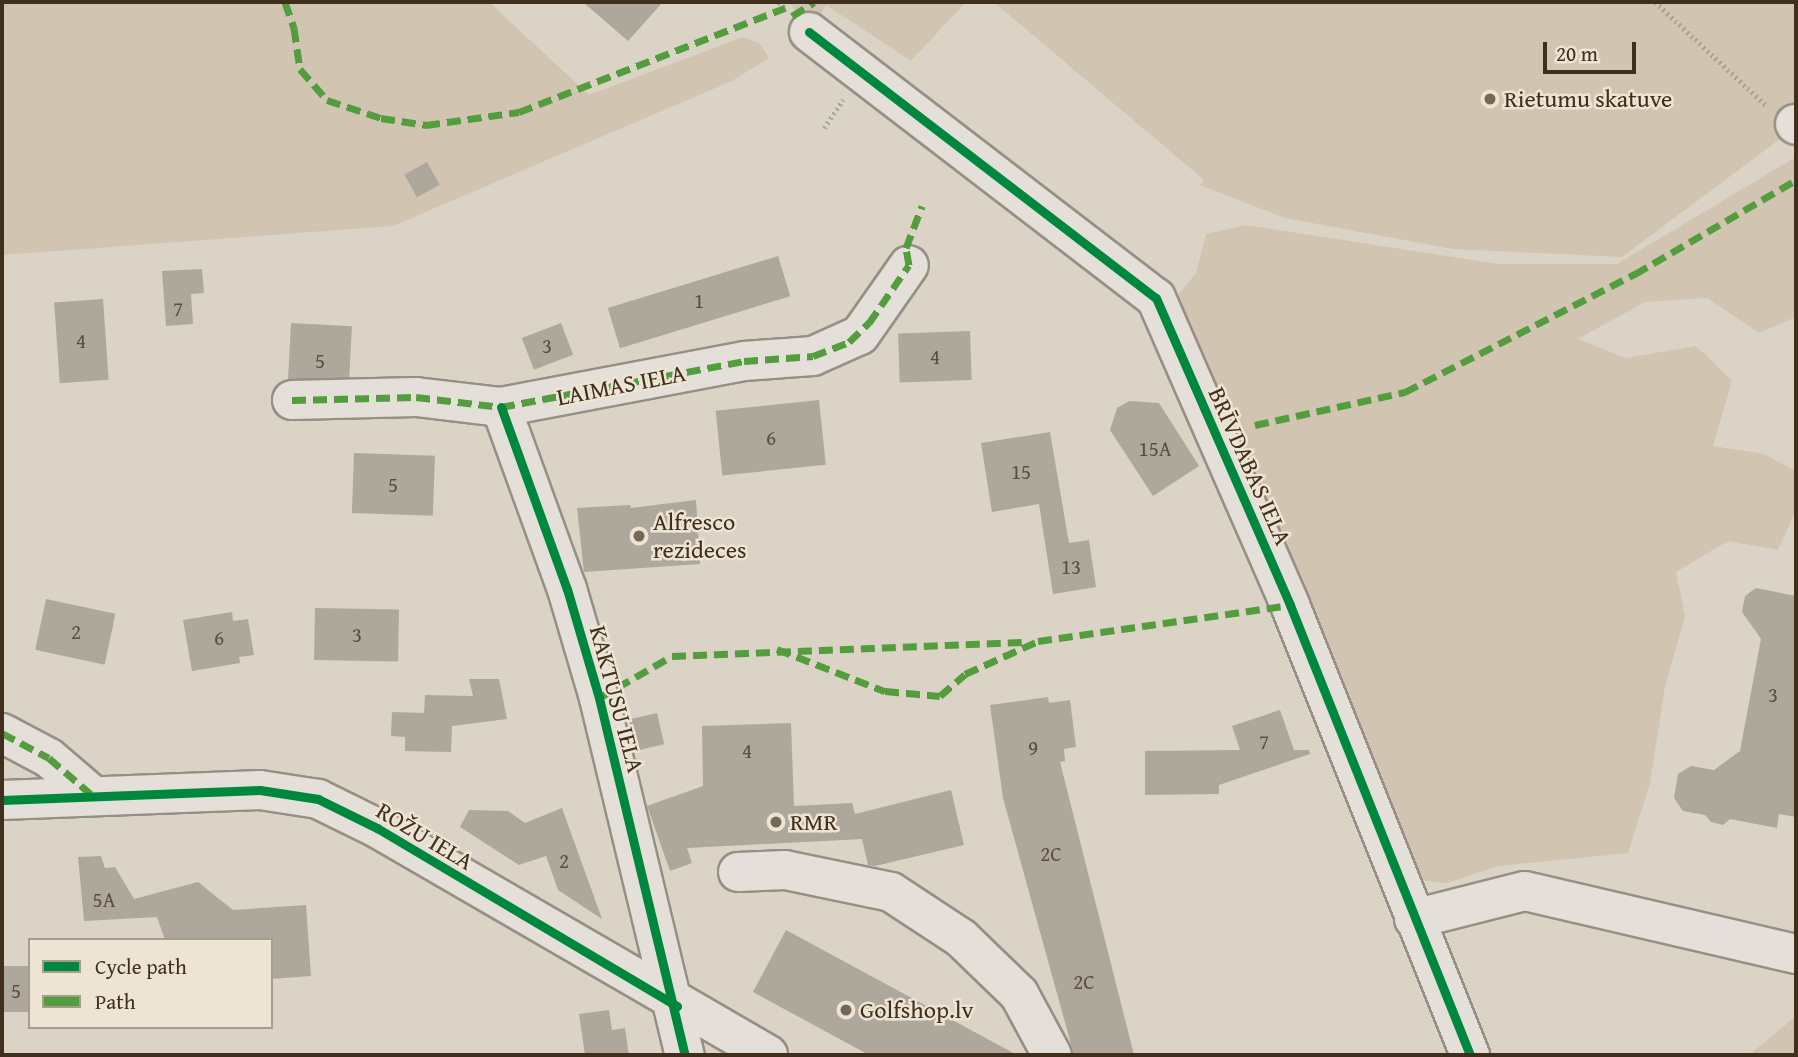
<!DOCTYPE html>
<meta charset="utf-8">
<style>
body{margin:0}
#map{position:relative;width:1798px;height:1057px;overflow:hidden;background:#dbd3c5;font-family:"Gentium Book Plus",serif}
div>[style]{position:absolute}
[style*='--x']{left:calc(var(--x)*1px);top:calc(var(--y)*1px);width:calc(var(--w)*1px);rotate:calc(var(--a)*1deg)}
.green>*{inset:0;background:#d1c5b1}
.building>*{inset:0;background:#aea79c;transform-origin:0 0}
.path>*{height:4.5px;margin-top:-2.25px;transform-origin:0;background:repeating-linear-gradient(90deg,#a7a39b 0 2px,transparent 0 5.5px)}
.roads{filter:drop-shadow(2px 0 #968f85) drop-shadow(-2px 0 #968f85) drop-shadow(0 2px #968f85) drop-shadow(0 -2px #968f85)}
.minor>*{height:38px;margin:-19px;padding:0 19px;transform-origin:19px;border-radius:19px;background:#e4dfd8}
.quiet>*{height:7px;margin-top:-3.5px;transform-origin:0;background:repeating-linear-gradient(90deg,#539d3e 0 14px,transparent 0 21px)}
.cycleway>*{height:9px;margin:-4.5px;padding:0 4.5px;transform-origin:4.5px;border-radius:4.5px;background:#00873e}
.dots>*{width:19px;height:19px;translate:-50% -50%;box-sizing:border-box;border:4px solid #ede4d3;border-radius:50%}
span{translate:-50% -50%;white-space:nowrap;text-align:center;line-height:1.15;-webkit-text-stroke:5px #ede4d3;paint-order:stroke}
.number-label{font-size:21px;color:#5c4d3c}
.number-label span{-webkit-text-stroke-width:0}
.poi-label{font-size:24px;color:#402f1c}
.left{translate:0 -50%;text-align:left}
.street-label{font-size:24px;color:#402f1c}
.frame{position:absolute;inset:0;border:4px solid #402f1c;pointer-events:none}
.legend{position:absolute;left:28px;top:938px;width:245px;height:91px;box-sizing:border-box;background:#ede4d3;border:2px solid #a89c8a;margin:0;padding:9px 12px;list-style:none;font-size:21px;color:#402f1c}
.legend li{display:flex;align-items:center;gap:14px;height:35px}
.legend b{width:35px;border:2px solid #a89c8a}
.scale{position:absolute;left:1543px;top:42px;width:93px;height:32px;box-sizing:border-box;border:4px solid #402f1c;border-top:0;padding-left:9px;font-size:21px;line-height:24px;white-space:nowrap;color:#402f1c;-webkit-text-stroke:5px #ede4d3;paint-order:stroke}
</style>
<div id="map">
<div class="green">
<div style="clip-path:polygon(2px 2px,489px 2px,589px 95px,743px 37px,759px 43px,769px 58px,732px 81px,393px 226px,2px 255px)"></div>
<div style="clip-path:polygon(789px 2px,966px 2px,911px 61px,826px 5px,809px 32px)"></div>
<div style="clip-path:polygon(994px 2px,1796px 2px,1796px 127px,1622px 257px,1453px 249px,1285px 218px,1200px 185px,1204px 180px)"></div>
<div style="clip-path:polygon(1796px 157px,1796px 317px,1759px 333px,1707px 298px,1645px 302px,1578px 339px,1626px 358px,1696px 346px,1732px 381px,1713px 446px,1764px 454px,1796px 471px,1796px 510px,1778px 550px,1728px 541px,1676px 572px,1685px 616px,1665px 687px,1650px 783px,1628px 853px,1498px 866px,1447px 883px,1410px 879px,1174px 300px,1196px 273px,1206px 234px,1246px 225px,1498px 264px,1617px 264px)"></div>
<div style="clip-path:polygon(1796px 1016px,1796px 1055px,1749px 1055px)"></div>
</div>
<div class="building">
<div style="clip-path:polygon(583px 2px,663px 2px,628px 41px)"></div>
<div style="left:427px;top:162px;width:26px;height:26px;rotate:61deg"></div>
<div style="left:778px;top:256px;width:42px;height:178px;rotate:73deg"></div>
<div style="clip-path:polygon(202px 269px,204px 293px,191px 294px,193px 324px,166px 326px,162px 271px)"></div>
<div style="left:103px;top:299px;width:81px;height:49px;rotate:86deg"></div>
<div style="left:291px;top:323px;width:61px;height:56px;rotate:3deg"></div>
<div style="left:561px;top:323px;width:34px;height:42px;rotate:69deg"></div>
<div style="left:970px;top:331px;width:49px;height:72px;rotate:88deg"></div>
<div style="left:819px;top:400px;width:65px;height:104px;rotate:84deg"></div>
<div style="clip-path:polygon(1129px 401px,1159px 403px,1199px 466px,1153px 496px,1110px 430px,1117px 408px)"></div>
<div style="clip-path:polygon(1050px 432px,1069px 543px,1089px 540px,1096px 587px,1053px 594px,1039px 504px,992px 512px,981px 443px)"></div>
<div style="left:354px;top:453px;width:81px;height:60px;rotate:2deg"></div>
<div style="clip-path:polygon(696px 500px,700px 564px,584px 572px,577px 508px,630px 505px,631px 508px)"></div>
<div style="clip-path:polygon(1756px 588px,1796px 596px,1796px 817px,1779px 814px,1777px 828px,1730px 819px,1723px 825px,1711px 822px,1705px 815px,1683px 811px,1674px 798px,1678px 774px,1691px 766px,1714px 770px,1740px 751px,1761px 639px,1742px 612px,1745px 596px)"></div>
<div style="left:46px;top:599px;width:71px;height:52px;rotate:12deg"></div>
<div style="left:315px;top:608px;width:84px;height:52px;rotate:1deg"></div>
<div style="clip-path:polygon(232px 612px,233px 621px,248px 619px,254px 655px,239px 657px,240px 663px,192px 671px,183px 620px)"></div>
<div style="clip-path:polygon(469px 679px,499px 679px,507px 719px,452px 726px,451px 752px,405px 751px,405px 737px,391px 736px,392px 712px,424px 713px,425px 695px,473px 696px)"></div>
<div style="clip-path:polygon(1048px 697px,1049px 703px,1070px 700px,1076px 747px,1064px 749px,1065px 761px,1060px 762px,1134px 1055px,1074px 1055px,1003px 798px,990px 705px)"></div>
<div style="clip-path:polygon(1280px 710px,1294px 750px,1309px 750px,1310px 754px,1219px 785px,1219px 794px,1145px 795px,1145px 751px,1240px 750px,1232px 726px)"></div>
<div style="left:657px;top:713px;width:32px;height:29px;rotate:77deg"></div>
<div style="clip-path:polygon(791px 723px,794px 806px,852px 803px,855px 814px,951px 790px,964px 845px,875px 866px,868px 865px,862px 839px,687px 848px,692px 863px,670px 871px,647px 806px,703px 786px,702px 726px)"></div>
<div style="clip-path:polygon(562px 808px,602px 919px,558px 890px,546px 856px,519px 865px,460px 827px,469px 810px,508px 811px,525px 823px)"></div>
<div style="clip-path:polygon(101px 856px,105px 868px,115px 867px,134px 899px,198px 882px,233px 910px,306px 905px,311px 976px,271px 979px,271px 940px,165px 940px,157px 917px,84px 921px,78px 857px)"></div>
<div style="clip-path:polygon(786px 930px,1017px 1055px,869px 1055px,753px 992px)"></div>
<div style="left:30px;top:966px;width:46px;height:28px;rotate:90deg"></div>
<div style="clip-path:polygon(609px 1010px,612px 1030px,625px 1028px,629px 1055px,585px 1055px,579px 1014px)"></div>
</div>
<div class="path">
<div style="--x:779;--y:2;--w:10;--a:45"></div>
<div style="--x:1655;--y:2;--w:153;--a:42.9"></div>
<div style="--x:824;--y:128;--w:34;--a:-56"></div>
</div>
<div class="roads">
<div class="minor">
<div style="--x:809;--y:32;--w:437;--a:37.5"></div>
<div style="--x:1156;--y:298;--w:335;--a:66.4"></div>
<div style="--x:1290;--y:605;--w:485;--a:68.2"></div>
<div style="--x:1795;--y:124;--w:1;--a:45"></div>
<div style="--x:292;--y:400;--w:124;--a:-1.4"></div>
<div style="--x:416;--y:397;--w:86;--a:6.7"></div>
<div style="--x:501;--y:407;--w:247;--a:-10.7"></div>
<div style="--x:744;--y:361;--w:69;--a:-4.1"></div>
<div style="--x:813;--y:356;--w:51;--a:-24.1"></div>
<div style="--x:860;--y:335;--w:85;--a:-55"></div>
<div style="--x:501;--y:407;--w:194;--a:70.1"></div>
<div style="--x:567;--y:589;--w:114;--a:73.6"></div>
<div style="--x:599;--y:698;--w:367;--a:76.5"></div>
<div style="--x:2;--y:733;--w:53;--a:28"></div>
<div style="--x:49;--y:758;--w:55;--a:40.6"></div>
<div style="--x:2;--y:800;--w:258;--a:-2.2"></div>
<div style="--x:260;--y:790;--w:59;--a:8.8"></div>
<div style="--x:318;--y:799;--w:66;--a:26.2"></div>
<div style="--x:377;--y:828;--w:452;--a:30.1"></div>
<div style="--x:738;--y:872;--w:47;--a:-2.4"></div>
<div style="--x:785;--y:870;--w:108;--a:11.7"></div>
<div style="--x:891;--y:892;--w:84;--a:33.3"></div>
<div style="--x:961;--y:938;--w:81;--a:44"></div>
<div style="--x:1019;--y:994;--w:69;--a:61.6"></div>
<div style="--x:1414;--y:919;--w:114;--a:-14.2"></div>
<div style="--x:1525;--y:891;--w:278;--a:13.1"></div>
</div>
</div>
<div class="quiet">
<div style="--x:285;--y:2;--w:28;--a:71"></div>
<div style="--x:294;--y:28;--w:41;--a:81.7"></div>
<div style="--x:300;--y:69;--w:41;--a:48.9"></div>
<div style="--x:327;--y:100;--w:57;--a:18.4"></div>
<div style="--x:381;--y:118;--w:46;--a:8.8"></div>
<div style="--x:426;--y:125;--w:94;--a:-8"></div>
<div style="--x:519;--y:112;--w:286;--a:-21.4"></div>
<div style="--x:792;--y:16;--w:26;--a:-32"></div>
<div style="--x:292;--y:400;--w:124;--a:-1.4"></div>
<div style="--x:416;--y:397;--w:86;--a:6.7"></div>
<div style="--x:501;--y:407;--w:247;--a:-10.7"></div>
<div style="--x:744;--y:361;--w:69;--a:-4.1"></div>
<div style="--x:813;--y:356;--w:39;--a:-21"></div>
<div style="--x:849;--y:342;--w:28;--a:-44"></div>
<div style="--x:869;--y:323;--w:70;--a:-55.4"></div>
<div style="--x:909;--y:265;--w:17;--a:-100"></div>
<div style="--x:906;--y:248;--w:45;--a:-69.1"></div>
<div style="--x:1255;--y:425;--w:154;--a:-12.4"></div>
<div style="--x:1405;--y:392;--w:259;--a:-27.2"></div>
<div style="--x:1635;--y:274;--w:186;--a:-30.3"></div>
<div style="--x:777;--y:649;--w:116;--a:21.3"></div>
<div style="--x:885;--y:691;--w:55;--a:5.2"></div>
<div style="--x:940;--y:696;--w:33;--a:-41"></div>
<div style="--x:965;--y:674;--w:80;--a:-24.3"></div>
<div style="--x:1038;--y:641;--w:255;--a:-8.1"></div>
<div style="--x:599;--y:698;--w:84;--a:-29.9"></div>
<div style="--x:672;--y:656;--w:356;--a:-2.3"></div>
<div style="--x:2;--y:733;--w:53;--a:28"></div>
<div style="--x:49;--y:758;--w:55;--a:40.6"></div>
</div>
<div class="cycleway">
<div style="--x:809;--y:32;--w:437;--a:37.5"></div>
<div style="--x:1156;--y:298;--w:335;--a:66.4"></div>
<div style="--x:1290;--y:605;--w:485;--a:68.2"></div>
<div style="--x:501;--y:407;--w:194;--a:70.1"></div>
<div style="--x:567;--y:589;--w:114;--a:73.6"></div>
<div style="--x:599;--y:698;--w:367;--a:76.5"></div>
<div style="--x:2;--y:800;--w:258;--a:-2.2"></div>
<div style="--x:260;--y:790;--w:59;--a:8.8"></div>
<div style="--x:318;--y:799;--w:66;--a:26.2"></div>
<div style="--x:377;--y:828;--w:349;--a:30.7"></div>
</div>
<div class="dots">
<div style="left:1490px;top:99px;background:#766857"></div>
<div style="left:639px;top:536px;background:#766857"></div>
<div style="left:776px;top:822px;background:#766857"></div>
<div style="left:846px;top:1010px;background:#766857"></div>
</div>
<div class="number-label">
<span style="left:699px;top:301px">1</span>
<span style="left:178px;top:309px">7</span>
<span style="left:81px;top:341px">4</span>
<span style="left:547px;top:346px">3</span>
<span style="left:935px;top:357px">4</span>
<span style="left:320px;top:361px">5</span>
<span style="left:771px;top:438px">6</span>
<span style="left:1155px;top:449px">15A</span>
<span style="left:1021px;top:472px">15</span>
<span style="left:393px;top:485px">5</span>
<span style="left:1071px;top:567px">13</span>
<span style="left:76px;top:632px">2</span>
<span style="left:357px;top:635px">3</span>
<span style="left:219px;top:638px">6</span>
<span style="left:1773px;top:695px">3</span>
<span style="left:1264px;top:742px">7</span>
<span style="left:1033px;top:748px">9</span>
<span style="left:747px;top:751px">4</span>
<span style="left:1051px;top:854px">2C</span>
<span style="left:564px;top:861px">2</span>
<span style="left:104px;top:900px">5A</span>
<span style="left:1084px;top:982px">2C</span>
<span style="left:16px;top:991px">5</span>
</div>
<div class="poi-label">
<span class="left" style="left:1504px;top:99px">Rietumu skatuve</span>
<span class="left" style="left:653px;top:536px">Alfresco<br>rezideces</span>
<span class="left" style="left:790px;top:822px">RMR</span>
<span class="left" style="left:860px;top:1010px">Golfshop.lv</span>
</div>
<div class="street-label">
<span style="left:621px;top:385px;rotate:-11deg">LAIMAS IELA</span>
<span style="left:1250px;top:466px;rotate:66deg">BRĪVDABAS IELA</span>
<span style="left:617px;top:699px;rotate:75deg">KAKTUSU IELA</span>
<span style="left:425px;top:836px;rotate:31deg">ROŽU IELA</span>
</div>
<div class="frame"></div>
<ul class="legend">
<li><b style="height:9px;background:#00873e"></b>Cycle path</li>
<li><b style="height:9px;background:#539d3e"></b>Path</li>
</ul>
<div class="scale">20 m</div>
</div>
